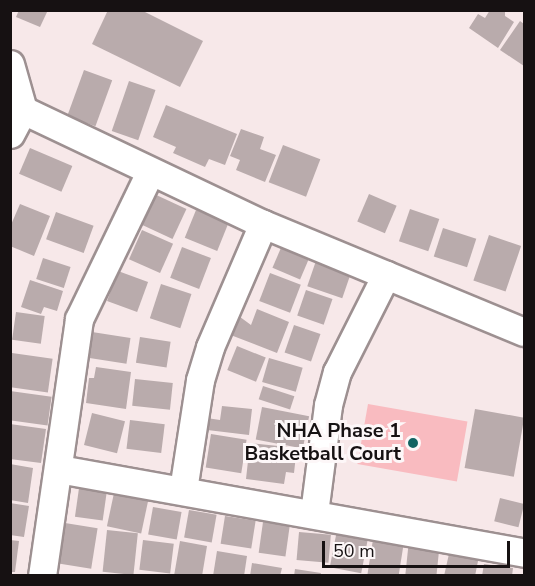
<!DOCTYPE html>
<style>
body{margin:0}
#map{position:relative;width:535px;height:586px;overflow:hidden;background:#f7e8e9;font-family:"Nunito Sans",sans-serif}
div>[style]{position:absolute}
[style*='--x']{left:calc(var(--x)*1px);top:calc(var(--y)*1px);width:calc(var(--w)*1px);rotate:calc(var(--a)*1deg)}
.green>*{inset:0;background:#f9bbc0;transform-origin:0 0}
.building>*{inset:0;background:#b9abac;transform-origin:0 0}
.roads{filter:drop-shadow(2px 0 #9d9091) drop-shadow(-2px 0 #9d9091) drop-shadow(0 2px #9d9091) drop-shadow(0 -2px #9d9091)}
.minor>*{height:27px;margin:-13.5px;padding:0 13.5px;transform-origin:13.5px;border-radius:13.5px;background:#fff}
.dots>*{width:16px;height:16px;translate:-50% -50%;box-sizing:border-box;border:3px solid #fdf7f8;border-radius:50%}
span{translate:-50% -50%;white-space:nowrap;text-align:center;line-height:1.15;-webkit-text-stroke:6px #fdf7f8;paint-order:stroke}
.poi-label{font-size:20px;color:#161112;font-weight:700}
.right{translate:-100% -50%;text-align:right}
.frame{position:absolute;inset:0;border:12px solid #161112;pointer-events:none}
.scale{position:absolute;left:322px;top:541px;width:188px;height:27px;box-sizing:border-box;border:3px solid #161112;border-top:0;padding-left:8px;font-size:18px;line-height:21px;white-space:nowrap;color:#161112;-webkit-text-stroke:4px #fdf7f8;paint-order:stroke}
</style>
<div id="map">
<div class="green">
<div style="left:368px;top:404px;width:101px;height:61px;rotate:10deg"></div>
</div>
<div class="building">
<div style="clip-path:polygon(19px 10px,48px 10px,40px 27px,16px 17px)"></div>
<div style="clip-path:polygon(108px 10px,141px 10px,203px 41px,180px 87px,92px 44px)"></div>
<div style="clip-path:polygon(490px 10px,505px 10px,505px 16px,514px 22px,498px 48px,469px 28px,478px 14px,485px 18px)"></div>
<div style="clip-path:polygon(520px 21px,524px 24px,524px 66px,500px 50px)"></div>
<div style="left:84px;top:70px;width:30px;height:49px;rotate:20deg"></div>
<div style="left:129px;top:81px;width:28px;height:53px;rotate:19deg"></div>
<div style="clip-path:polygon(166px 105px,237px 134px,225px 165px,209px 159px,205px 167px,173px 153px,176px 147px,153px 137px)"></div>
<div style="clip-path:polygon(241px 129px,264px 137px,260px 149px,276px 155px,265px 182px,236px 170px,240px 160px,230px 156px)"></div>
<div style="left:283px;top:145px;width:40px;height:40px;rotate:21deg"></div>
<div style="left:30px;top:148px;width:46px;height:28px;rotate:23deg"></div>
<div style="left:152px;top:193px;width:38px;height:33px;rotate:25deg"></div>
<div style="left:369px;top:194px;width:30px;height:30px;rotate:23deg"></div>
<div style="clip-path:polygon(20px 204px,50px 216px,34px 256px,10px 246px,10px 227px)"></div>
<div style="left:410px;top:209px;width:31px;height:34px;rotate:19deg"></div>
<div style="left:196px;top:210px;width:35px;height:30px;rotate:22deg"></div>
<div style="left:56px;top:212px;width:40px;height:29px;rotate:20deg"></div>
<div style="left:443px;top:228px;width:35px;height:30px;rotate:18deg"></div>
<div style="left:142px;top:230px;width:34px;height:32px;rotate:24deg"></div>
<div style="left:489px;top:235px;width:34px;height:48px;rotate:19deg"></div>
<div style="left:283px;top:243px;width:30px;height:27px;rotate:23deg"></div>
<div style="left:182px;top:247px;width:31px;height:33px;rotate:21deg"></div>
<div style="left:318px;top:255px;width:37px;height:33px;rotate:19deg"></div>
<div style="left:43px;top:258px;width:29px;height:22px;rotate:18deg"></div>
<div style="left:118px;top:271px;width:32px;height:32px;rotate:20deg"></div>
<div style="left:270px;top:273px;width:33px;height:30px;rotate:21deg"></div>
<div style="clip-path:polygon(30px 280px,63px 291px,57px 311px,44px 307px,41px 314px,21px 307px)"></div>
<div style="left:161px;top:284px;width:32px;height:36px;rotate:18deg"></div>
<div style="left:306px;top:290px;width:28px;height:27px;rotate:19deg"></div>
<div style="clip-path:polygon(257px 309px,289px 322px,277px 353px,228px 334px,236px 314px,251px 325px)"></div>
<div style="left:16px;top:312px;width:29px;height:28px;rotate:8deg"></div>
<div style="left:294px;top:325px;width:28px;height:29px;rotate:19deg"></div>
<div style="left:92px;top:332px;width:39px;height:26px;rotate:9deg"></div>
<div style="left:140px;top:337px;width:31px;height:26px;rotate:9deg"></div>
<div style="left:237px;top:346px;width:31px;height:26px;rotate:22deg"></div>
<div style="left:12px;top:353px;width:41px;height:34px;rotate:8deg"></div>
<div style="left:269px;top:358px;width:35px;height:25px;rotate:16deg"></div>
<div style="clip-path:polygon(96px 367px,131px 372px,126px 409px,86px 403px,89px 378px,94px 378px)"></div>
<div style="left:135px;top:379px;width:38px;height:27px;rotate:6deg"></div>
<div style="left:263px;top:386px;width:33px;height:14px;rotate:18deg"></div>
<div style="left:10px;top:391px;width:42px;height:29px;rotate:8deg"></div>
<div style="clip-path:polygon(222px 406px,252px 409px,249px 435px,199px 429px,200px 417px,220px 420px)"></div>
<div style="left:262px;top:407px;width:48px;height:33px;rotate:11deg"></div>
<div style="left:475px;top:409px;width:50px;height:60px;rotate:10deg"></div>
<div style="left:92px;top:413px;width:34px;height:33px;rotate:14deg"></div>
<div style="left:130px;top:420px;width:35px;height:29px;rotate:7deg"></div>
<div style="clip-path:polygon(10px 424px,46px 429px,41px 463px,10px 459px)"></div>
<div style="left:211px;top:434px;width:36px;height:34px;rotate:9deg"></div>
<div style="clip-path:polygon(250px 443px,288px 447px,288px 453px,296px 455px,294px 473px,286px 472px,284px 484px,246px 479px)"></div>
<div style="clip-path:polygon(10px 464px,33px 468px,28px 503px,10px 500px)"></div>
<div style="left:79px;top:488px;width:28px;height:29px;rotate:8deg"></div>
<div style="left:114px;top:493px;width:35px;height:34px;rotate:12deg"></div>
<div style="left:500px;top:498px;width:25px;height:24px;rotate:14deg"></div>
<div style="clip-path:polygon(10px 503px,29px 506px,24px 537px,10px 535px)"></div>
<div style="left:153px;top:507px;width:29px;height:28px;rotate:10deg"></div>
<div style="left:189px;top:510px;width:28px;height:28px;rotate:10deg"></div>
<div style="left:225px;top:516px;width:31px;height:28px;rotate:9deg"></div>
<div style="left:263px;top:522px;width:27px;height:31px;rotate:8deg"></div>
<div style="left:65px;top:523px;width:33px;height:41px;rotate:9deg"></div>
<div style="left:338px;top:525px;width:32px;height:43px;rotate:11deg"></div>
<div style="left:107px;top:530px;width:31px;height:42px;rotate:6deg"></div>
<div style="left:299px;top:532px;width:32px;height:28px;rotate:5deg"></div>
<div style="left:374px;top:533px;width:31px;height:43px;rotate:9deg"></div>
<div style="clip-path:polygon(10px 540px,19px 541px,15px 572px,10px 572px)"></div>
<div style="left:143px;top:540px;width:31px;height:30px;rotate:7deg"></div>
<div style="left:409px;top:540px;width:31px;height:36px;rotate:6deg"></div>
<div style="clip-path:polygon(180px 541px,207px 546px,202px 576px,174px 576px)"></div>
<div style="clip-path:polygon(451px 545px,480px 551px,475px 576px,444px 576px)"></div>
<div style="clip-path:polygon(217px 551px,247px 556px,244px 576px,213px 576px)"></div>
<div style="clip-path:polygon(252px 563px,282px 568px,280px 576px,250px 576px)"></div>
<div style="clip-path:polygon(484px 564px,513px 568px,512px 576px,482px 576px)"></div>
<div style="clip-path:polygon(295px 569px,321px 573px,320px 576px,294px 576px)"></div>
</div>
<div class="roads">
<div class="minor">
<div style="--x:10;--y:64;--w:48;--a:74.2"></div>
<div style="--x:23;--y:110;--w:27;--a:118"></div>
<div style="--x:23;--y:110;--w:266;--a:25.4"></div>
<div style="--x:263;--y:224;--w:282;--a:22.5"></div>
<div style="--x:59;--y:469;--w:473;--a:10.2"></div>
<div style="--x:183;--y:490;--w:111;--a:-81.2"></div>
<div style="--x:200;--y:380;--w:34;--a:-73"></div>
<div style="--x:210;--y:347;--w:134;--a:-66.7"></div>
<div style="--x:314;--y:513;--w:109;--a:-82.6"></div>
<div style="--x:328;--y:405;--w:34;--a:-75"></div>
<div style="--x:337;--y:372;--w:109;--a:-63.2"></div>
<div style="--x:42;--y:576;--w:260;--a:-81.8"></div>
<div style="--x:79;--y:319;--w:163;--a:-64.2"></div>
</div>
</div>
<div class="dots">
<div style="left:413px;top:443px;background:#136362"></div>
</div>
<div class="poi-label">
<span class="right" style="left:401px;top:442px">NHA Phase 1<br>Basketball Court</span>
</div>
<div class="frame"></div>
<div class="scale">50 m</div>
</div>
